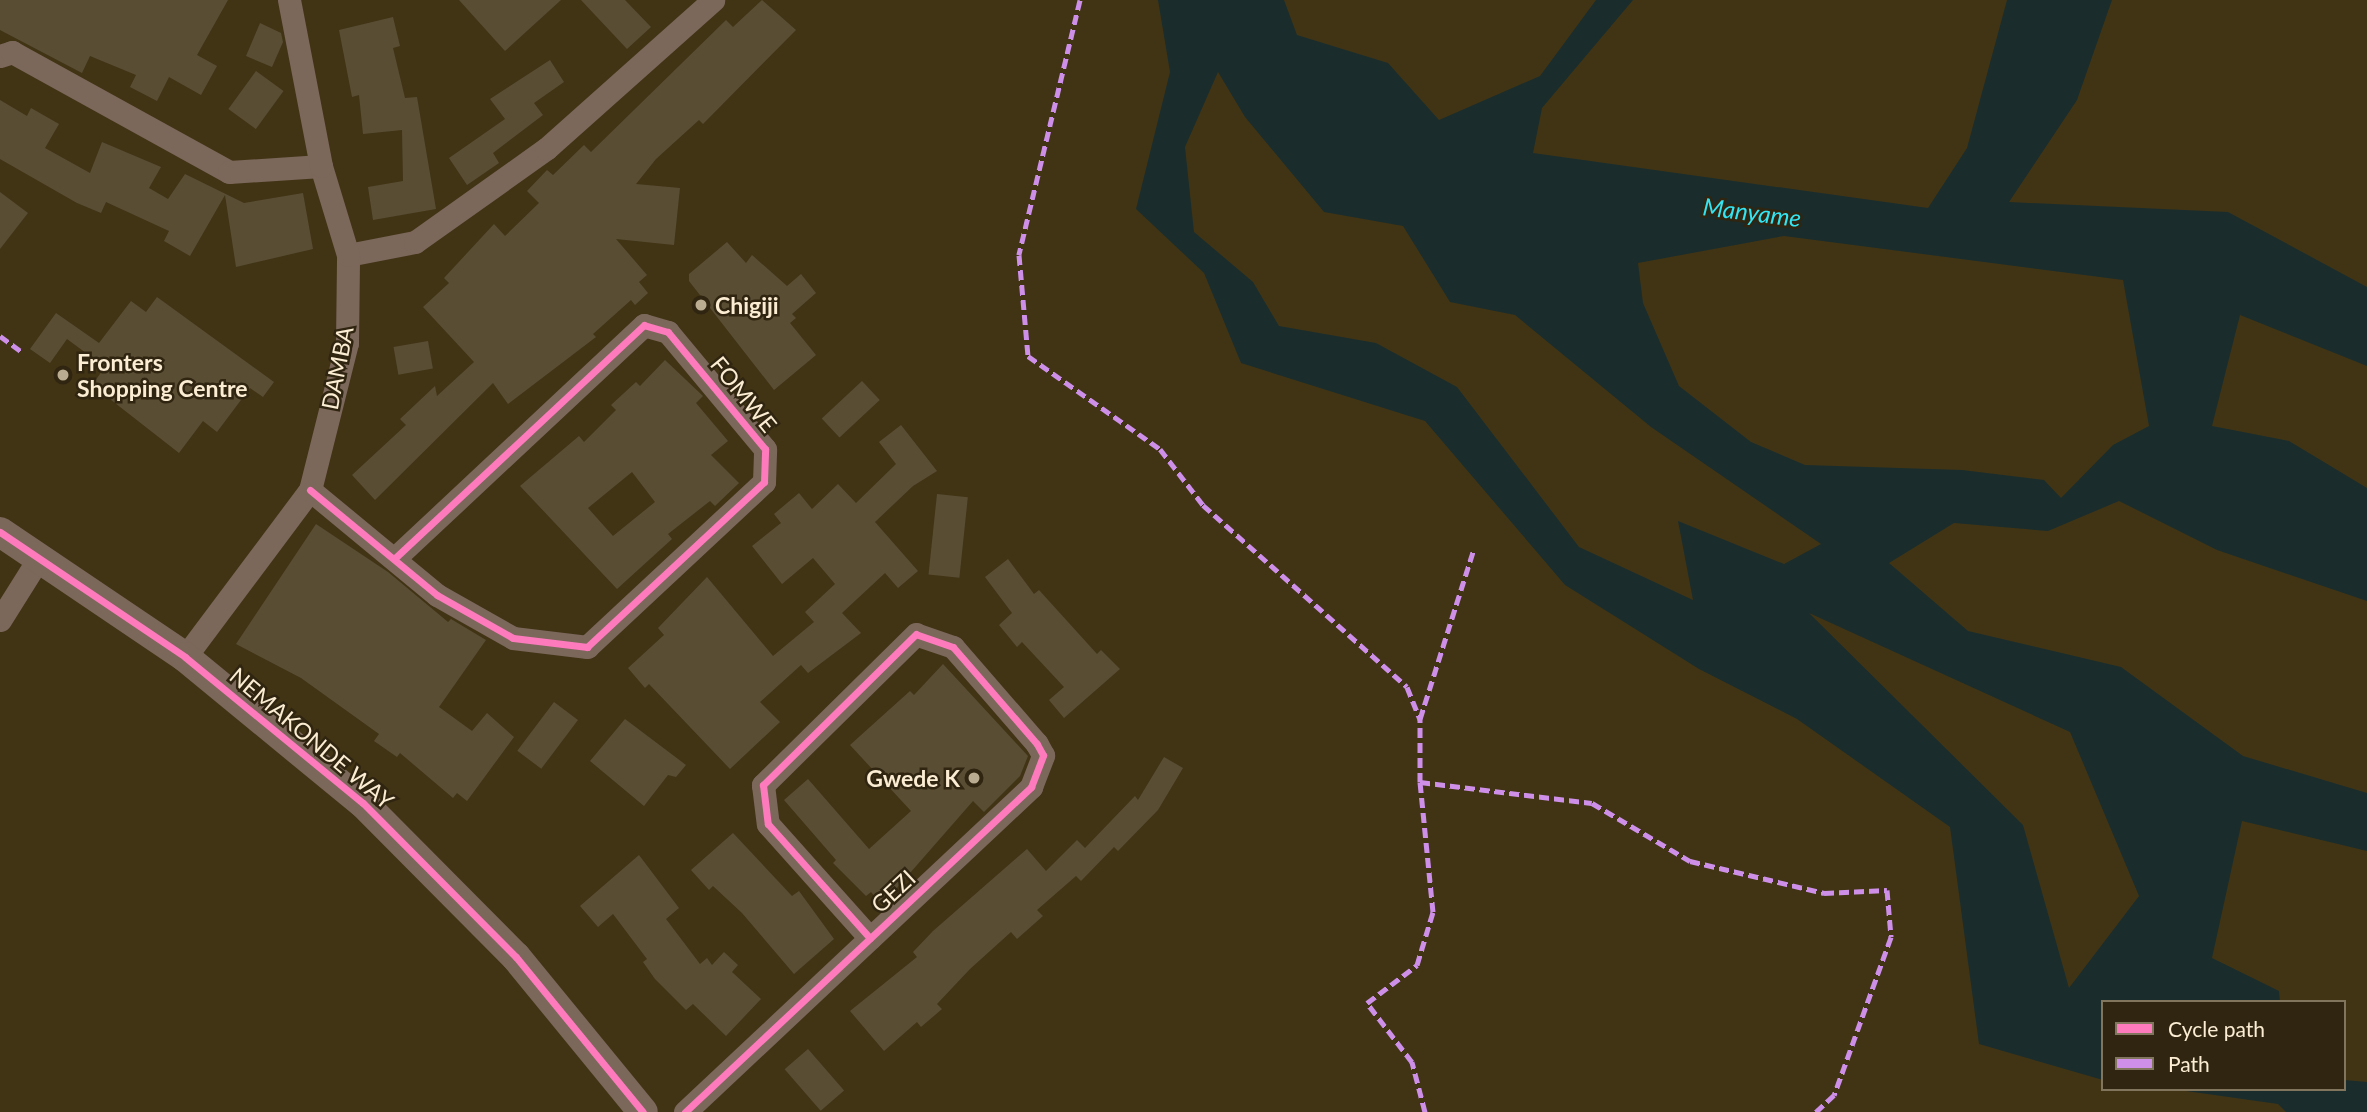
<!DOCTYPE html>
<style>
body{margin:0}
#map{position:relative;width:2367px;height:1112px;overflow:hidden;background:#413415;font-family:Lato,sans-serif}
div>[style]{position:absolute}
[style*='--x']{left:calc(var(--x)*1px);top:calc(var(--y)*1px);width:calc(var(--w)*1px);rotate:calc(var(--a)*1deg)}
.water>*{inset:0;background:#1a2d2c}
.building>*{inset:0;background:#594d34;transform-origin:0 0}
.minor>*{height:23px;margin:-11.5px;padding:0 11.5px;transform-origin:11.5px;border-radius:11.5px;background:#7c675b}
.tertiary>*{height:30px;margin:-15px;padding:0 15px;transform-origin:15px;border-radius:15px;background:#7c675b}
.quiet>*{height:5px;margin-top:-2.5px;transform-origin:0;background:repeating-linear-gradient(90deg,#ce8fe9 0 10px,transparent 0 15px)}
.cycleway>*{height:7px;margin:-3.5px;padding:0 3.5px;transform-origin:3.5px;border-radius:3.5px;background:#fd7abc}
.dots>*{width:19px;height:19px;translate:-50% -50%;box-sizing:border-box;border:4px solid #302510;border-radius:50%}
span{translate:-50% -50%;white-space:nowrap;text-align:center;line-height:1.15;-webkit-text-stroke:5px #302510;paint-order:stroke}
.poi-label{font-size:23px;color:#fbedd3;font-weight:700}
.left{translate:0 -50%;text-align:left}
.right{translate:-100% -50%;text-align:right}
.street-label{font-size:23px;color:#fbedd3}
.water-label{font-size:24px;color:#33e5f2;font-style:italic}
.legend{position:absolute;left:2101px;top:1000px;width:245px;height:91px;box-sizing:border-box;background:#302510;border:2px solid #81755e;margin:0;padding:9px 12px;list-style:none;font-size:21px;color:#fbedd3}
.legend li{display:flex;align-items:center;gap:14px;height:35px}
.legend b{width:35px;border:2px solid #81755e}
</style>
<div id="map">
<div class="water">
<div style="clip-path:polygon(evenodd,1158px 0,1284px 0,1297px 35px,1388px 63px,1439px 120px,1540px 76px,1596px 0,1633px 0,1542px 108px,1533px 153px,1928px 208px,1967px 148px,2007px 0,2112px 0,2077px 100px,2009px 202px,2228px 212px,2367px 287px,2367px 366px,2240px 315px,2212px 426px,2289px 441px,2367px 488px,2367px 601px,2217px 550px,2119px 501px,2048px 531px,1954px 523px,1889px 563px,1968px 631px,2121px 667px,2243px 756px,2367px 793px,2367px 851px,2242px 821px,2212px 958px,2279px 991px,2280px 1002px,2103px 1002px,2103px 1080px,1979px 1044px,1950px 827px,1797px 719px,1699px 669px,1565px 585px,1425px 421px,1241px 363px,1204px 273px,1136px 209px,1170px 72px,1158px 0,1218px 72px,1245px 117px,1324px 212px,1403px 226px,1450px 302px,1515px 315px,1651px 427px,1821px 544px,1784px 564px,1678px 521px,1693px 600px,1579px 547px,1457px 387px,1376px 343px,1279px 326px,1253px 282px,1194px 232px,1185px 147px,1218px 72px,1158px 0,1784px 236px,2123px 280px,2149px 426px,2113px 445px,2061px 498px,2044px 480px,1962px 470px,1805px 465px,1751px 442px,1679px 386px,1643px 303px,1638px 263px,1784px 236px,1158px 0,1809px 613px,2070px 732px,2139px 896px,2069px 988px,2023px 825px,1809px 613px)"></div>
<div style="clip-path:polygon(2344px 1080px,2367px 1082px,2367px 1112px,2286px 1112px,2278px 1104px,2172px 1089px,2344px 1089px)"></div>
</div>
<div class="building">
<div style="clip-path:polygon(0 0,228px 0,197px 55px,217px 66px,201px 95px,169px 77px,157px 101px,130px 87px,136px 75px,90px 56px,82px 73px,0 30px)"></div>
<div style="clip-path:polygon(459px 0,561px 0,505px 51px)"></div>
<div style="clip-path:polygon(581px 0,625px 0,651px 27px,627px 49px)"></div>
<div style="clip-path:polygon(762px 0,796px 30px,703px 124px,699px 120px,656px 159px,636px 184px,680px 188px,674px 245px,616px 239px,647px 275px,639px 282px,648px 293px,635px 305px,631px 300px,593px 334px,596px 337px,508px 404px,493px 383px,375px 500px,352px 475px,406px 425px,400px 419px,435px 386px,437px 396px,474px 362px,423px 307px,449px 283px,444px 278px,494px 224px,505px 236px,539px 203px,527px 191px,547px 170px,553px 175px,584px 145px,591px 152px,726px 20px,733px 27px)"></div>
<div style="clip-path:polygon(393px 17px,400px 46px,393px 48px,405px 98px,417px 97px,436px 209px,373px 220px,368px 187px,403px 181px,402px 130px,363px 134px,359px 95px,352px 97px,339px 30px)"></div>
<div style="clip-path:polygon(260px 23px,281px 33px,283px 42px,272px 67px,246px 56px)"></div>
<div style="clip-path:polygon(550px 60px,564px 82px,534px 103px,543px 115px,493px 153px,499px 163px,467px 185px,449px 158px,505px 119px,490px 99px)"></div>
<div style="left:256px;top:71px;width:34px;height:47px;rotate:36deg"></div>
<div style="clip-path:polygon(0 100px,27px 116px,31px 108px,59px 124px,45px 148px,90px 173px,102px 142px,161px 167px,149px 188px,168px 199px,185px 174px,244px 203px,303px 193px,313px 249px,236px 267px,225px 195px,190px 256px,164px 241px,169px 231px,106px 202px,101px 213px,77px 203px,0 159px)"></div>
<div style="clip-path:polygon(0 192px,28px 213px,0 249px)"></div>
<div style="clip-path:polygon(727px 242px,746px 263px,752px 255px,787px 286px,801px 274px,816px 293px,792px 314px,796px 318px,790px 323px,816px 355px,774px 390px,689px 281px,689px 274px)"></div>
<div style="clip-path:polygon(157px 297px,274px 382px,263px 397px,250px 388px,217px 432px,203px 421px,179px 453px,92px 385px,105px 367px,67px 339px,50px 363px,30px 349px,56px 313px,99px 343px,131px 301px,146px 312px)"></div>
<div style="left:428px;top:341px;width:28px;height:35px;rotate:80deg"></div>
<div style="clip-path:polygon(evenodd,665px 360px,703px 396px,696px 403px,728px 441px,711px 455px,739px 483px,715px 506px,710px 501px,668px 534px,672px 539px,617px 589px,520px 486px,579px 436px,584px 442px,616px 410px,611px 405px,636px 382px,640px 386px,665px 360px,632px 472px,655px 502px,613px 536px,588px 508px,632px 472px)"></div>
<div style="left:862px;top:381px;width:26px;height:55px;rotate:47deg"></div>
<div style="clip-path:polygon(901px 425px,937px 471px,913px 486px,875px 522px,918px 571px,898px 588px,885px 573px,842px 613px,861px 633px,808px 673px,801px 665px,760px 702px,780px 722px,730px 769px,649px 684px,645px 688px,628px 668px,664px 635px,658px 628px,707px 577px,773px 656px,814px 622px,805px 612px,835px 584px,813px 558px,782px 584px,752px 546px,781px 523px,774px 514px,799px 493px,812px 509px,838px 484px,856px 503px,896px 464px,879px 442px)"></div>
<div style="left:937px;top:494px;width:31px;height:81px;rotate:6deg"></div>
<div style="clip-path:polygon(316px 524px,388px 572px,448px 622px,451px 619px,486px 640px,439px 707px,472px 731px,487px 713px,514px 737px,467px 801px,457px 793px,453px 798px,400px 753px,397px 757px,374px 741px,379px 734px,301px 678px,236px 644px)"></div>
<div style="clip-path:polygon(1008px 559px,1034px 594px,1039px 590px,1097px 654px,1101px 650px,1120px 669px,1064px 718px,1049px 700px,1064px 687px,1022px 642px,1017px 647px,999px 625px,1012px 613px,985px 577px)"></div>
<div style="clip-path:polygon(943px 664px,1028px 756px,1020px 776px,984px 812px,973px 801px,882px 905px,871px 892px,866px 896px,833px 863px,836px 860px,784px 800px,808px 779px,869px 849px,911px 811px,850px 745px,910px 691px,914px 695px)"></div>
<div style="left:554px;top:702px;width:30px;height:61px;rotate:37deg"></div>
<div style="clip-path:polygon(625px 719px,686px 765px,676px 777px,668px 775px,644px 806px,590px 761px)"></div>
<div style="clip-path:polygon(1164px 757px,1183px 768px,1158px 810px,1118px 851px,1114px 847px,1081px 881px,1076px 876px,1037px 910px,1043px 916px,1017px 939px,1011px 932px,970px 969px,937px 1004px,942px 1009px,921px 1027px,917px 1022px,884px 1051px,850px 1011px,917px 957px,913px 952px,933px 931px,1027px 849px,1046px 871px,1077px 840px,1085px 848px,1135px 796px,1138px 800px)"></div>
<div style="clip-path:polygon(733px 833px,792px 896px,799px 891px,834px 939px,794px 974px,742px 913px,713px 886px,709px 890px,691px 870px)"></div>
<div style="clip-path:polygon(639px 855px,679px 908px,666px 919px,700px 964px,707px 958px,712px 965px,724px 952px,738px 965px,732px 972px,761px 999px,726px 1036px,693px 1004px,686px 1010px,655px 979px,643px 962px,647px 959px,613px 914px,598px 927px,580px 906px)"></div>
<div style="left:808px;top:1049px;width:55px;height:31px;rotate:49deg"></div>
</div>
<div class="minor">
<div style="--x:0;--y:56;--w:13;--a:-18"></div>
<div style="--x:12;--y:52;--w:248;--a:28.9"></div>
<div style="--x:229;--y:172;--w:92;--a:-3.7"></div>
<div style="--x:348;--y:255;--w:68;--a:-11"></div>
<div style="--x:415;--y:242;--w:161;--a:-35.4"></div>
<div style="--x:546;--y:149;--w:224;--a:-41.7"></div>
<div style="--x:310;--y:490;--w:165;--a:39.6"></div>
<div style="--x:437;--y:595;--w:87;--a:29.5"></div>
<div style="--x:513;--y:638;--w:75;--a:6.9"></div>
<div style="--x:587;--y:647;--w:242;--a:-43"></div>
<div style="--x:764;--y:482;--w:33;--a:-88"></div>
<div style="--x:765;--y:449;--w:152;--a:-129.7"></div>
<div style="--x:668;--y:332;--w:25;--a:-164"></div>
<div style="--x:644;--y:325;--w:342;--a:136.9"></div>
<div style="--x:0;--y:620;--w:73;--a:-57.8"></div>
<div style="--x:185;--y:657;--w:209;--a:-53.2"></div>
<div style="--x:310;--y:490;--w:152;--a:-75.9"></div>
<div style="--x:347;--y:343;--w:88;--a:-89.3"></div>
<div style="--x:348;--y:255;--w:93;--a:-106.9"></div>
<div style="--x:321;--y:166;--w:169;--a:-100.9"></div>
<div style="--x:685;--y:1112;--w:475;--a:-43.2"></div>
<div style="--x:1031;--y:787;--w:34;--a:-69"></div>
<div style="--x:1043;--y:755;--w:13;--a:-119"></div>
<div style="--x:1037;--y:744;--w:128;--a:-130.9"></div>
<div style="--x:953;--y:647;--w:39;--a:-161"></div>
<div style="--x:916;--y:634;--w:215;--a:135.4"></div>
<div style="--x:763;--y:785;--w:39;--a:83"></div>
<div style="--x:768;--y:824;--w:153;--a:48.2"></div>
</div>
<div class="tertiary">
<div style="--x:0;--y:532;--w:223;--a:34"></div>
<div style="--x:185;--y:657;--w:230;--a:39.4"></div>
<div style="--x:363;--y:803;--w:217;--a:45.2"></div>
<div style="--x:516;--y:957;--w:200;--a:50.7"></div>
</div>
<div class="quiet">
<div style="--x:1080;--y:0;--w:262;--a:103.5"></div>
<div style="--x:1019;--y:255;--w:101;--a:84.9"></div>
<div style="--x:1028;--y:356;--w:161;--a:35.2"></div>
<div style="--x:1160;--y:449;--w:71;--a:52.5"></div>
<div style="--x:1203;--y:505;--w:273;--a:41.7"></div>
<div style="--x:1407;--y:687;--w:35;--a:68"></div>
<div style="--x:0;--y:336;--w:26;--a:36"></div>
<div style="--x:1420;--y:782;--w:173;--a:7"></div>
<div style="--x:1592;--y:803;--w:114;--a:30.6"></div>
<div style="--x:1690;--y:861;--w:138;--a:13.4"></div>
<div style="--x:1824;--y:893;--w:63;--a:-2.7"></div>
<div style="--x:1887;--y:890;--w:47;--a:85.1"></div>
<div style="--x:1891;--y:937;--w:168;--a:109.8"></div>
<div style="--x:1834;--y:1095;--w:25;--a:137"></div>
<div style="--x:1425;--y:1112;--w:52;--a:-104.6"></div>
<div style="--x:1412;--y:1062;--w:74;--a:-127.3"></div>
<div style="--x:1367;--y:1003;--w:63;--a:-37.2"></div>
<div style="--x:1417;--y:965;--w:55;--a:-73.2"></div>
<div style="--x:1433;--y:912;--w:131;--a:-95.7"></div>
<div style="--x:1420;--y:782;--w:63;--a:-90"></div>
<div style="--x:1420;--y:719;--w:178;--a:-72.4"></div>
</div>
<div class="cycleway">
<div style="--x:310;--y:490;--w:165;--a:39.6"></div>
<div style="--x:437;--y:595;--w:87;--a:29.5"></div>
<div style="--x:513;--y:638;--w:75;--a:6.9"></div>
<div style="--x:587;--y:647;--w:242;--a:-43"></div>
<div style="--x:764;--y:482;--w:33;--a:-88"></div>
<div style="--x:765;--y:449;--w:152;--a:-129.7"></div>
<div style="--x:668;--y:332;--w:25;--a:-164"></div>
<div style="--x:644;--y:325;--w:342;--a:136.9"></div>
<div style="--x:0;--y:532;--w:223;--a:34"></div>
<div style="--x:185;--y:657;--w:230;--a:39.4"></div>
<div style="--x:363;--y:803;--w:217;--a:45.2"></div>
<div style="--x:516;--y:957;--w:200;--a:50.7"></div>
<div style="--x:685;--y:1112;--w:475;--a:-43.2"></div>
<div style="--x:1031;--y:787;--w:34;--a:-69"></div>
<div style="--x:1043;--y:755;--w:13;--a:-119"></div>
<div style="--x:1037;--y:744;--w:128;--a:-130.9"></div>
<div style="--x:953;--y:647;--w:39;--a:-161"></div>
<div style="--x:916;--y:634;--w:215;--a:135.4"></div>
<div style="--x:763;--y:785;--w:39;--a:83"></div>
<div style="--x:768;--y:824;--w:153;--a:48.2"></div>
</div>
<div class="dots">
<div style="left:701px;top:305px;background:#baac90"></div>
<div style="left:63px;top:375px;background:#baac90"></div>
<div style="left:974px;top:778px;background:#baac90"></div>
</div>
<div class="poi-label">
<span class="left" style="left:715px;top:305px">Chigiji</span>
<span class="left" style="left:77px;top:375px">Fronters<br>Shopping Centre</span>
<span class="right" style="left:960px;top:778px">Gwede K</span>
</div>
<div class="street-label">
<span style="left:337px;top:368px;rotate:-79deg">DAMBA</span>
<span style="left:744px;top:394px;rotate:51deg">FOMWE</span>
<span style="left:312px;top:738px;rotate:40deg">NEMAKONDE WAY</span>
<span style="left:893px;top:891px;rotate:-43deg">GEZI</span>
</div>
<div class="water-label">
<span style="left:1752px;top:212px;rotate:7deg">Manyame</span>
</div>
<ul class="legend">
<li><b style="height:9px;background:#fd7abc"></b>Cycle path</li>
<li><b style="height:9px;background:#ce8fe9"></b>Path</li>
</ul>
</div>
